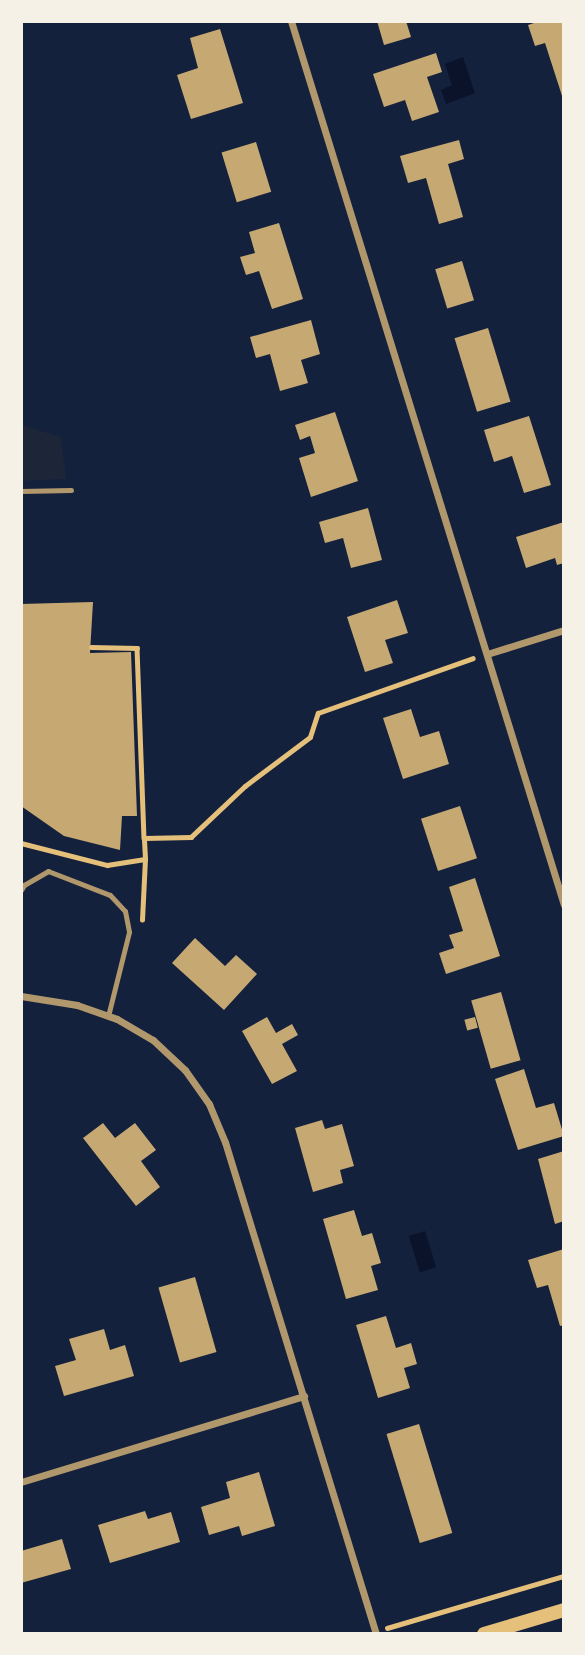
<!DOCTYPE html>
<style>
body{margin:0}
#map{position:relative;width:585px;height:1655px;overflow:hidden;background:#14213d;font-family:Karla,sans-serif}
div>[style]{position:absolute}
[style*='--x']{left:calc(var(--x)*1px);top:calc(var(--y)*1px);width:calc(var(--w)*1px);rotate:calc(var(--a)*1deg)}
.green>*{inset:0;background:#1d2539}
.water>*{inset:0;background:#0b132b;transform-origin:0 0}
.building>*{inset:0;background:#c6a872;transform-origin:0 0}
.path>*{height:4.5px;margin:-2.25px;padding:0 2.25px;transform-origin:2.25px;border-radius:2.25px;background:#e5c07b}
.service>*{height:5px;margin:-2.5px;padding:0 2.5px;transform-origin:2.5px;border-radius:2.5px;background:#b1986c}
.minor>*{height:7px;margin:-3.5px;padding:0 3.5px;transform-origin:3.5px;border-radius:3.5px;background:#b1986c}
.secondary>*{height:14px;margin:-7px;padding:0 7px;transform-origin:7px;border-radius:7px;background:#e5c07b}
span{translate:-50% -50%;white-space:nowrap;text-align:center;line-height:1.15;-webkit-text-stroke:6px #f6f1e7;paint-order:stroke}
.frame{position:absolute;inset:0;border:23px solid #f6f1e7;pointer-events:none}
</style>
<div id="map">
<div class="green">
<div style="clip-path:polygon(21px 425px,61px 437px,66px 479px,21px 481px)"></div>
</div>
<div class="water">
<div style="clip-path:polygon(463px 57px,475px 93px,446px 104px,441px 90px,452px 85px,445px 64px)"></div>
<div style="left:425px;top:1231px;width:38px;height:17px;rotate:73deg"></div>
</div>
<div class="building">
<div style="clip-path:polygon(377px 21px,406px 21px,411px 37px,384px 45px)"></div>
<div style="clip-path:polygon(540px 21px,564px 21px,564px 102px,545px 43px,535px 46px,528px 25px)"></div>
<div style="clip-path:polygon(220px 29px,243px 103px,191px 119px,177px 75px,198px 68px,190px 38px)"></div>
<div style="clip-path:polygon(436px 53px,442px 72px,427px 77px,439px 112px,412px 121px,405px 100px,384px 107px,373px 74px)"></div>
<div style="clip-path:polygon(459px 140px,464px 159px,448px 164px,463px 217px,439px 224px,426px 178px,408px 183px,400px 156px)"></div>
<div style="left:256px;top:142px;width:52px;height:36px;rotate:73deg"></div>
<div style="clip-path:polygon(279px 223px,303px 299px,272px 309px,259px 271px,246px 275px,240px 257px,255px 253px,249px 232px)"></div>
<div style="left:462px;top:261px;width:41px;height:28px;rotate:73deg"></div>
<div style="clip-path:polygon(311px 320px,320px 354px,301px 360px,308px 383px,280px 391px,270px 354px,256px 358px,250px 337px)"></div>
<div style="left:488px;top:328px;width:77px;height:35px;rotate:73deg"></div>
<div style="clip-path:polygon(335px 412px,358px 481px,311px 497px,299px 458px,315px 453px,310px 436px,300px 440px,295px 425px)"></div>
<div style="clip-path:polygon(529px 416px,551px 485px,524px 493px,512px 456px,494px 462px,484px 430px)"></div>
<div style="clip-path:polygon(368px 508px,382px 560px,351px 568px,343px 538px,325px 543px,319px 522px)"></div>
<div style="clip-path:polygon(564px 522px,564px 563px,557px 565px,555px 558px,526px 568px,516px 537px)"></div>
<div style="clip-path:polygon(397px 600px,408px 633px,385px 640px,393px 663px,365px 672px,347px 617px)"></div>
<div style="clip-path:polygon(93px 602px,90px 653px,131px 652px,137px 816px,122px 816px,120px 850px,64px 836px,21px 806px,21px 604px)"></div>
<div style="clip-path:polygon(411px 709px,420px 737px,439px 731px,449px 764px,403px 779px,383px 718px)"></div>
<div style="left:460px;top:806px;width:55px;height:41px;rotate:72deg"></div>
<div style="clip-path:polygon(475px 878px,500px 956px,446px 974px,439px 953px,454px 948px,449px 935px,463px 931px,449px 887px)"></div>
<div style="clip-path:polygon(195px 938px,225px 966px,236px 955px,257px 974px,224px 1010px,172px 963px)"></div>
<div style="left:501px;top:992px;width:71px;height:31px;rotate:74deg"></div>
<div style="clip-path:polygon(267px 1017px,276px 1033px,292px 1024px,298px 1035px,282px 1044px,297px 1071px,272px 1084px,242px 1031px)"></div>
<div style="left:475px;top:1017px;width:11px;height:11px;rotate:75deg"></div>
<div style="clip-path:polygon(524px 1069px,536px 1108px,554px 1103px,564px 1136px,518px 1150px,495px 1079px)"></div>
<div style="clip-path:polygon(322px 1120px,325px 1129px,342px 1124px,354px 1166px,340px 1170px,343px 1183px,313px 1192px,295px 1128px)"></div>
<div style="clip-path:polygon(103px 1123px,115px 1138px,135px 1123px,156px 1150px,141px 1161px,160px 1187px,136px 1206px,83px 1138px)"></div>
<div style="clip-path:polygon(564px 1151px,564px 1221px,555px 1224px,538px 1159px)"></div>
<div style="clip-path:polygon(354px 1210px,362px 1236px,372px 1233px,381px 1263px,371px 1266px,378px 1290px,346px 1299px,323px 1219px)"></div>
<div style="clip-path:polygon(564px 1249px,564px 1325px,560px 1326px,548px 1285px,537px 1288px,528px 1260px)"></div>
<div style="left:195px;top:1277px;width:78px;height:38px;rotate:74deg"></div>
<div style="clip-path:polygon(386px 1316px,396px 1348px,411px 1343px,417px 1364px,404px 1368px,410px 1388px,378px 1398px,356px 1325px)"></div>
<div style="clip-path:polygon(104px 1329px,110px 1350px,125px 1345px,134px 1376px,64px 1396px,55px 1366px,76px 1360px,69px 1339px)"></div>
<div style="left:419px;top:1424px;width:114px;height:34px;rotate:73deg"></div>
<div style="clip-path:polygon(259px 1472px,275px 1526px,242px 1536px,239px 1526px,209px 1535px,201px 1507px,230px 1498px,226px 1482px)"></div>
<div style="clip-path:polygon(145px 1511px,148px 1519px,171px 1512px,180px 1542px,110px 1563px,98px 1525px)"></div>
<div style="clip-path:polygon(62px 1539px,71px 1569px,21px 1583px,21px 1551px)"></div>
</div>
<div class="path">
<div style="--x:91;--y:647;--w:46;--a:1.2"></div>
<div style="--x:137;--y:648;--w:190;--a:87.9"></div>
<div style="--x:21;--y:843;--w:89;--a:14.3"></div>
<div style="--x:107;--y:865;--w:38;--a:-9"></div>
<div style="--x:145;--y:859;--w:21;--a:-93"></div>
<div style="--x:144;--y:838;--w:47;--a:-1.2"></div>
<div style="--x:191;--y:837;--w:74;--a:-43.4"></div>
<div style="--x:245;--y:786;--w:81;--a:-37"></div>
<div style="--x:310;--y:737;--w:25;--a:-72"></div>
<div style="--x:318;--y:713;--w:164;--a:-19.5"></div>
<div style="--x:142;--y:920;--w:61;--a:-87.2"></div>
<div style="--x:387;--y:1628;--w:184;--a:-16.4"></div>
</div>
<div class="service">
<div style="--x:21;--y:491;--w:50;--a:-1.1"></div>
<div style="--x:21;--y:890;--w:6;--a:-59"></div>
<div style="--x:24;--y:885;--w:28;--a:-30"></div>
<div style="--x:48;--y:871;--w:66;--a:21.2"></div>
<div style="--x:110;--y:895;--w:22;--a:47"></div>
<div style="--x:125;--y:911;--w:21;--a:79"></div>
<div style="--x:129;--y:932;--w:87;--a:104"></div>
</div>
<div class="minor">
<div style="--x:291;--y:21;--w:925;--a:72.84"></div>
<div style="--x:487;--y:654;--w:81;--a:-17.3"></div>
<div style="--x:21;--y:996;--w:57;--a:9.1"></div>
<div style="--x:77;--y:1005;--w:42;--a:19.3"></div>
<div style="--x:117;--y:1019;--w:42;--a:30.3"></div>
<div style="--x:153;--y:1040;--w:44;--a:43.2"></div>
<div style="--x:185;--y:1070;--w:42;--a:54.8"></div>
<div style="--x:209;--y:1104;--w:41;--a:67.2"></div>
<div style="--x:225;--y:1142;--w:515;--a:72.94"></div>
<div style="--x:21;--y:1482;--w:296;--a:-16.9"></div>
</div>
<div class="secondary">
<div style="--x:484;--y:1634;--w:84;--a:-16.7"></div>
</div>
<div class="frame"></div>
</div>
